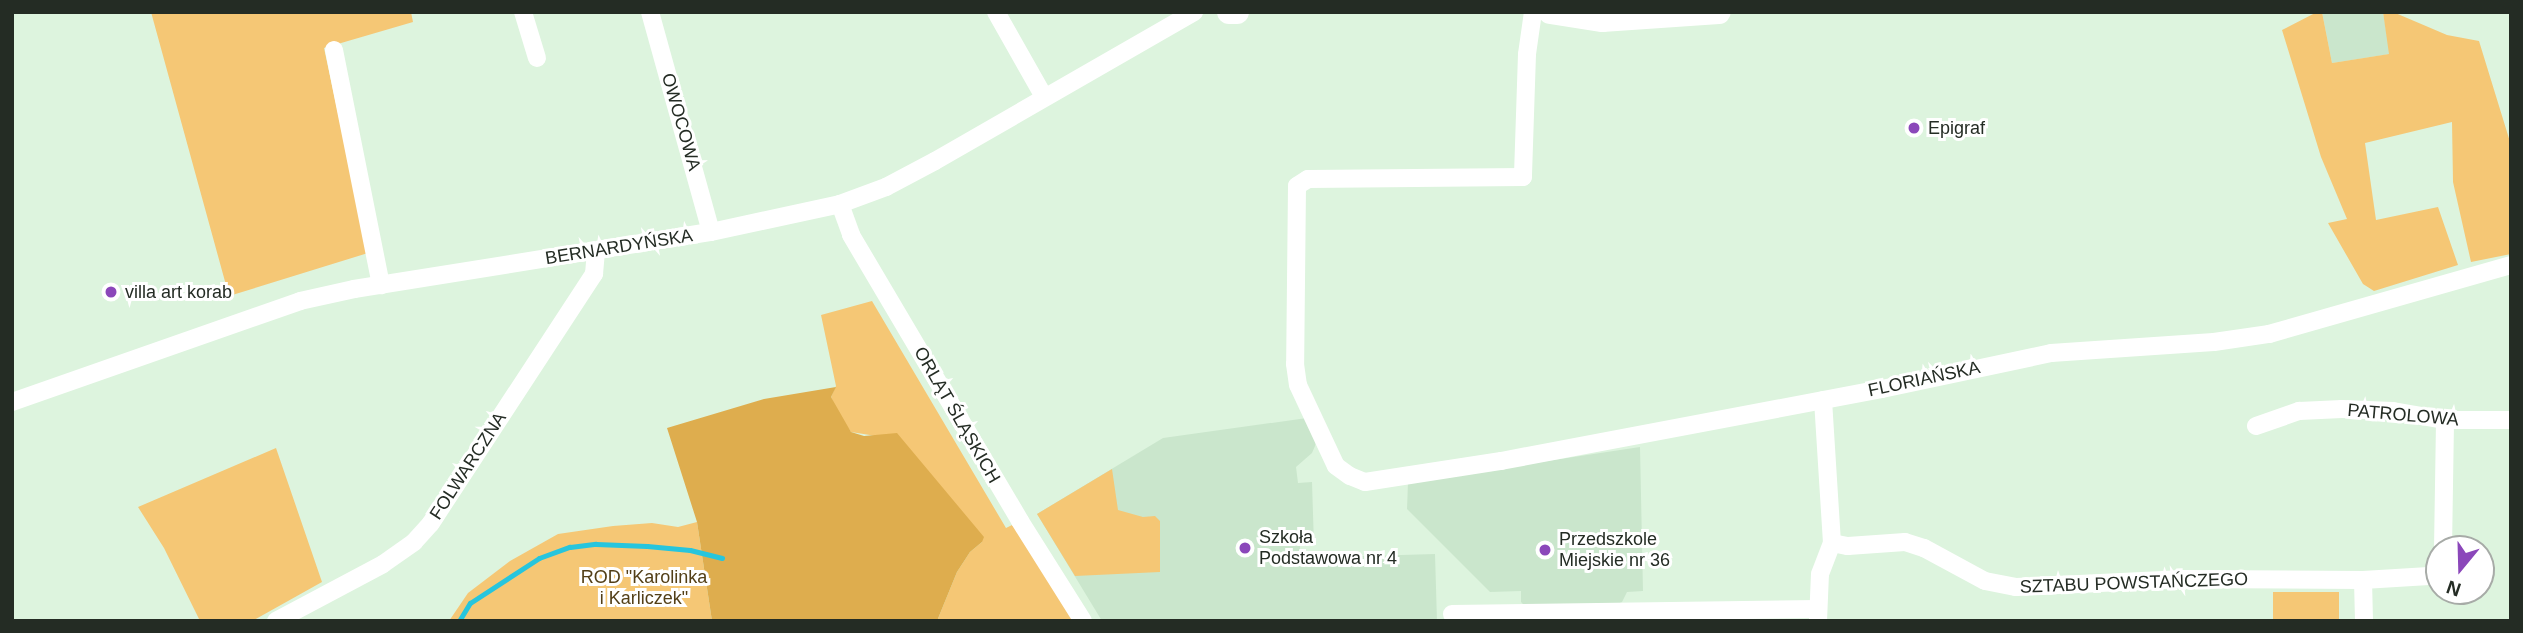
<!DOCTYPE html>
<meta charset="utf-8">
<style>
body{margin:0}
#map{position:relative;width:2523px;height:633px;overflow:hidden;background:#ddf4de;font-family:Helvetica,sans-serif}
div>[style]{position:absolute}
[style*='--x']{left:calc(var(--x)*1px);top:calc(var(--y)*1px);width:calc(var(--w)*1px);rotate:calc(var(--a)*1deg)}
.built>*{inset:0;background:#cae6cc}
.green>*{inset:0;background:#f5c775;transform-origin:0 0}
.forest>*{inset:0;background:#dead4e}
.stream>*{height:5px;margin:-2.5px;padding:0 2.5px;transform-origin:2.5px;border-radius:2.5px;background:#27c5dd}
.street>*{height:18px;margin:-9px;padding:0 9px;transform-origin:9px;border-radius:9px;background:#fff}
.secondary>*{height:24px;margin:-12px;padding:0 12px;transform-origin:12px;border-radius:12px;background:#fff}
.dots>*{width:19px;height:19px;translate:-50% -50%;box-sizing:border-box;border:4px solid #fff;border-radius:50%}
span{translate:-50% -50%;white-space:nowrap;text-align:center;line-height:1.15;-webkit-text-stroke:6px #fff;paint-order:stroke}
.street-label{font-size:18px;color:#242c24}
.poi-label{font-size:18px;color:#242c24}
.left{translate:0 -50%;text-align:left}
.park-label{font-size:18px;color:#533f17}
.frame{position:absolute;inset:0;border:14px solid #242c24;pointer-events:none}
.north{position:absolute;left:2425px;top:535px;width:70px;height:70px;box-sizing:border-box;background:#fff;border:2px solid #a7aba7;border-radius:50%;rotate:199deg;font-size:19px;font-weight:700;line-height:28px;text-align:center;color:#242c24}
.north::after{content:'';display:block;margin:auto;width:24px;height:32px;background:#8b47ba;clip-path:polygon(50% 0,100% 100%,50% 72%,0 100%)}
</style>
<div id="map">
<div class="built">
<div style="clip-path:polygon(2322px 12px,2383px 12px,2390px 54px,2332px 63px)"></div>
<div style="clip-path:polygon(1307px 418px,1317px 438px,1315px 446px,1312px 453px,1296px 467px,1298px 483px,1312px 482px,1314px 545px,1300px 546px,1300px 558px,1435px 554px,1437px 621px,1102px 621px,1037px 514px,1163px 438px)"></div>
<div style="clip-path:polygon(1640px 447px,1643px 591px,1627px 592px,1622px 602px,1615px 605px,1527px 608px,1521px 602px,1521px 591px,1490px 592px,1407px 509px,1408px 482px)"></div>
</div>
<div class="green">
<div style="clip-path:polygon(151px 12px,411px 12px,413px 22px,324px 48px,368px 253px,229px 296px)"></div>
<div style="clip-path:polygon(2317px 12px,2322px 12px,2332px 63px,2389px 54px,2383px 12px,2393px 12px,2447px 35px,2479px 41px,2511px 145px,2511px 254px,2471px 262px,2453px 182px,2452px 122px,2365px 143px,2376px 220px,2438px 207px,2458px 265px,2374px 291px,2363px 284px,2328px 223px,2347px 219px,2321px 157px,2282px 30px)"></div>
<div style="clip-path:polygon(872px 301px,1006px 528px,1020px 521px,1083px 621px,937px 621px,957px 572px,970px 552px,982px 542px,876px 436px,851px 432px,840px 417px,831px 397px,836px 386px,821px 315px)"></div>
<div style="clip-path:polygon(276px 448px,322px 582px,252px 621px,200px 621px,164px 548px,138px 507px)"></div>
<div style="clip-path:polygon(1112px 469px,1118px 510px,1143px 517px,1155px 516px,1160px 521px,1160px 572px,1075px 576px,1037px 514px)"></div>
<div style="clip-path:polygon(697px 522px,712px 621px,449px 621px,468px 593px,510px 561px,558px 534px,613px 526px,652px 523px,678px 527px)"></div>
<div style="left:2339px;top:592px;width:29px;height:66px;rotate:90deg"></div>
</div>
<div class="forest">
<div style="clip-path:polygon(836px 387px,831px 397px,851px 432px,864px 436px,897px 433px,984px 537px,982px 542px,970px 552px,957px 572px,937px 621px,712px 621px,697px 522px,667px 428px,764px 399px)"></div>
</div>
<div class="stream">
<div style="--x:459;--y:621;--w:21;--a:-59"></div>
<div style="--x:470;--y:603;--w:82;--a:-33.1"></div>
<div style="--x:539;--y:558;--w:33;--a:-20"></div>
<div style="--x:570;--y:547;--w:26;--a:-7"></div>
<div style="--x:596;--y:544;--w:51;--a:2.2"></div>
<div style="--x:647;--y:546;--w:43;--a:5.3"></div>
<div style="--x:690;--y:550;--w:33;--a:14"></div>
</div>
<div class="street">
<div style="--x:523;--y:12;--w:48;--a:73.1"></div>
<div style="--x:650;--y:12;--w:228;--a:74.5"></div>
<div style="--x:996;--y:12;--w:98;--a:60.5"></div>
<div style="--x:1533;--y:12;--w:42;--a:98.1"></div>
<div style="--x:1527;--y:54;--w:123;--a:91.9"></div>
<div style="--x:1523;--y:177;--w:215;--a:179.5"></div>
<div style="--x:1308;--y:179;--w:13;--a:148"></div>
<div style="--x:1297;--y:186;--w:178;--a:90.6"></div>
<div style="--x:1295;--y:364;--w:21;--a:82"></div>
<div style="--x:1298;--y:385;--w:89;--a:64.9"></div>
<div style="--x:1336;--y:466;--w:17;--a:36"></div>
<div style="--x:1350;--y:476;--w:16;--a:22"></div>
<div style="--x:1365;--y:482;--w:138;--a:-8.8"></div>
<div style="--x:1501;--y:461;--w:388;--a:-10.7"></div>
<div style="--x:1882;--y:389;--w:173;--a:-12"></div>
<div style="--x:2051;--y:353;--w:163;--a:-3.9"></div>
<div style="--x:2214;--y:342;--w:56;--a:-8.3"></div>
<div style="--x:2269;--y:334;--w:252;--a:-15.9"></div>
<div style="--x:334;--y:50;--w:240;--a:78.7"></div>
<div style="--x:840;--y:204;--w:33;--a:70"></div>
<div style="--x:851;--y:235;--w:332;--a:59.4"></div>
<div style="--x:1020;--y:521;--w:118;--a:57.8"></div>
<div style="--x:1823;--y:400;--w:143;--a:86.4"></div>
<div style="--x:1832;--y:543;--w:16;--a:11"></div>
<div style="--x:1848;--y:546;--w:57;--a:-4"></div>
<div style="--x:1905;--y:542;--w:20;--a:18"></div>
<div style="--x:1924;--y:548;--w:69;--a:28.4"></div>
<div style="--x:1985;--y:581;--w:32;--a:11"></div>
<div style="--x:2016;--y:587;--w:168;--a:-2.7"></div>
<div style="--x:2184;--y:579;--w:179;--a:0.3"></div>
<div style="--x:2363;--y:580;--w:66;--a:-3.5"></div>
<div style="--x:2429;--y:576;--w:13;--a:-42"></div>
<div style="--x:12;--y:402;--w:305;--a:-19.3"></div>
<div style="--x:300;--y:301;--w:55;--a:-12.5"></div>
<div style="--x:354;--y:289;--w:362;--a:-9.1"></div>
<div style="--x:711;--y:232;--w:132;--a:-12.2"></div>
<div style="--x:840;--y:204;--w:49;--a:-20.3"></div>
<div style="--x:886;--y:187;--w:55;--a:-28"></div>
<div style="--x:935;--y:161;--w:299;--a:-29.9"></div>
<div style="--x:2256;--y:426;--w:46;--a:-19.2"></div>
<div style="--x:2299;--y:411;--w:43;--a:-2.7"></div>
<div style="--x:2342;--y:409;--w:51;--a:2.2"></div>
<div style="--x:2393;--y:411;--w:53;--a:9.8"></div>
<div style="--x:2445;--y:420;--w:66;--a:0"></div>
<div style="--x:2443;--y:549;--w:129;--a:-89.1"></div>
<div style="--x:2363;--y:580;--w:41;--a:88.6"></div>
<div style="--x:1452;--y:614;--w:366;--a:-0.8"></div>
<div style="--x:276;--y:621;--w:121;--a:-28"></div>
<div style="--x:383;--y:564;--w:38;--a:-35"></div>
<div style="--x:414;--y:542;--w:25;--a:-48"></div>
<div style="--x:431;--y:523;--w:298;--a:-56.8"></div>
<div style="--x:594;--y:274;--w:23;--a:-85"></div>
<div style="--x:1818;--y:621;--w:47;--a:-87.6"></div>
<div style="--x:1820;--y:574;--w:33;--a:-69"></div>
</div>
<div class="secondary">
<div style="--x:1229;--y:12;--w:8;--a:0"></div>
<div style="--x:1550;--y:12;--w:53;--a:8.7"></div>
<div style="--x:1602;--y:20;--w:117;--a:-3.9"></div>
</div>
<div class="dots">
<div style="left:1914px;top:128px;background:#8b47ba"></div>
<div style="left:111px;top:292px;background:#8b47ba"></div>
<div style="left:1245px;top:548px;background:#8b47ba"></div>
<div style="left:1545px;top:550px;background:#8b47ba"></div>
</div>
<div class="street-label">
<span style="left:681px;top:122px;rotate:74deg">OWOCOWA</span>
<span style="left:619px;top:247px;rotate:-9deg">BERNARDYŃSKA</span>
<span style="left:1924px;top:379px;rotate:-12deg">FLORIAŃSKA</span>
<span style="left:957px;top:415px;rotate:60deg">ORLĄT ŚLĄSKICH</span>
<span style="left:2403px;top:415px;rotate:5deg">PATROLOWA</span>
<span style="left:468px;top:466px;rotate:-57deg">FOLWARCZNA</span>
<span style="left:2134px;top:583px;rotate:-2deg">SZTABU POWSTAŃCZEGO</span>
</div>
<div class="poi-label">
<span class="left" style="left:1928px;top:128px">Epigraf</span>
<span class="left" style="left:125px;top:292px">villa art korab</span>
<span class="left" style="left:1259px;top:548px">Szkoła<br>Podstawowa nr 4</span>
<span class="left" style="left:1559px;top:550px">Przedszkole<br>Miejskie nr 36</span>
</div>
<div class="park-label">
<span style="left:644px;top:588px">ROD "Karolinka<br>i Karliczek"</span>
</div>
<div class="frame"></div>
<div class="north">N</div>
</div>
